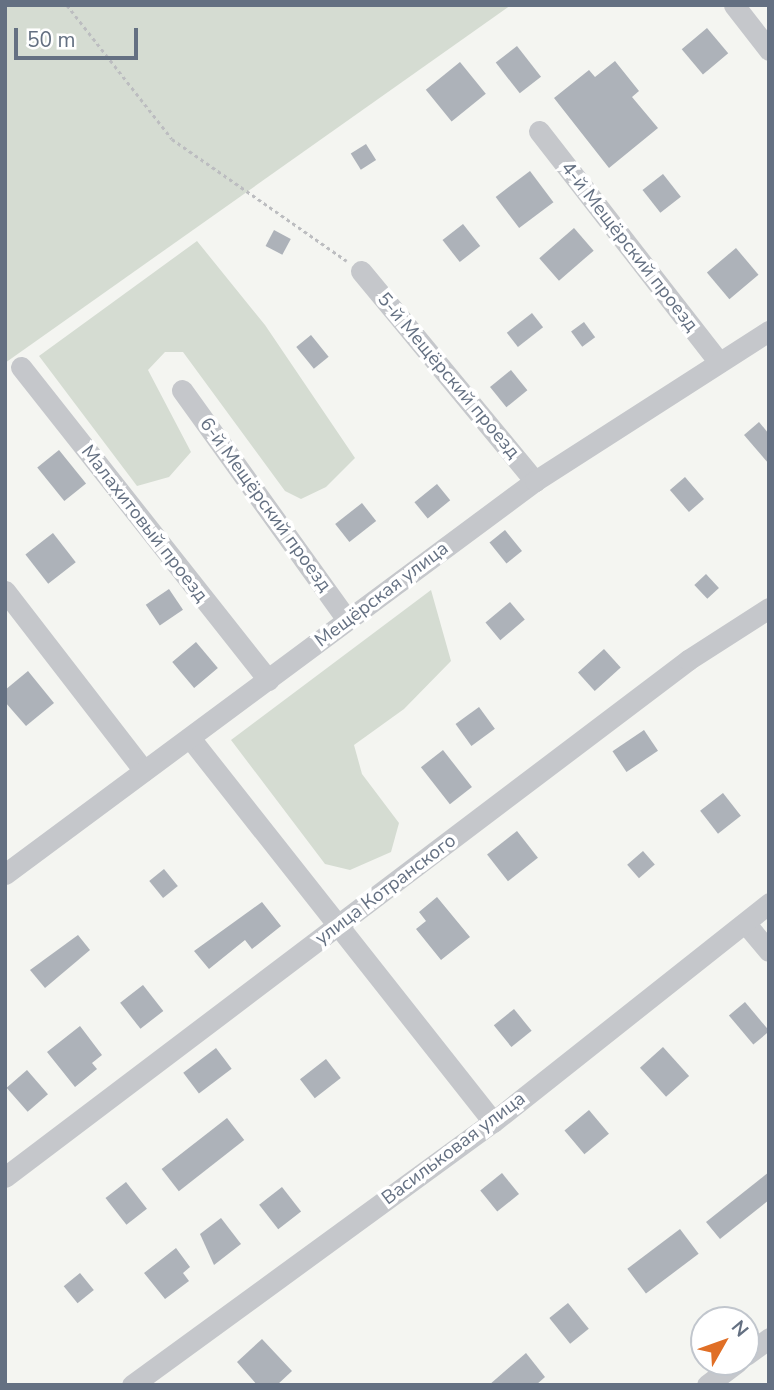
<!DOCTYPE html>
<meta charset="utf-8">
<style>
body{margin:0}
#map{position:relative;width:774px;height:1390px;overflow:hidden;background:#f4f5f1;font-family:"Nunito Sans",sans-serif}
div>[style]{position:absolute}
[style*='--x']{left:calc(var(--x)*1px);top:calc(var(--y)*1px);width:calc(var(--w)*1px);rotate:calc(var(--a)*1deg)}
.green>*{inset:0;background:#d5dcd2}
.building>*{inset:0;background:#adb2b9;transform-origin:0 0}
.path>*{height:2.5px;margin-top:-1.25px;transform-origin:0;background:repeating-linear-gradient(90deg,#bcbdc0 0 3.5px,transparent 0 7px)}
.minor>*{height:21px;margin:-10.5px;padding:0 10.5px;transform-origin:10.5px;border-radius:10.5px;background:#c5c7cb}
span{translate:-50% -50%;white-space:nowrap;text-align:center;line-height:1.15;-webkit-text-stroke:7px #fff;paint-order:stroke}
.street-label{font-size:19px;color:#647082}
.frame{position:absolute;inset:0;border:7px solid #647082;pointer-events:none}
.north{position:absolute;left:690px;top:1306px;width:70px;height:70px;box-sizing:border-box;background:#fff;border:2px solid #c1c6cd;border-radius:50%;rotate:50deg;font-size:19px;font-weight:700;line-height:28px;text-align:center;color:#647082}
.north::after{content:'';display:block;margin:auto;width:24px;height:32px;background:#e06f26;clip-path:polygon(50% 0,100% 100%,50% 72%,0 100%)}
.scale{position:absolute;left:14px;top:28px;width:124px;height:32px;box-sizing:border-box;border:4px solid #647082;border-top:0;padding-left:9px;font-size:21px;line-height:24px;white-space:nowrap;color:#647082;-webkit-text-stroke:5px #fff;paint-order:stroke}
</style>
<div id="map">
<div class="green">
<div style="clip-path:polygon(5px 5px,511px 5px,5px 363px)"></div>
<div style="clip-path:polygon(197px 241px,265px 325px,355px 458px,326px 487px,301px 499px,285px 491px,183px 352px,165px 352px,148px 370px,191px 452px,169px 477px,137px 486px,39px 356px)"></div>
<div style="clip-path:polygon(431px 590px,451px 661px,404px 709px,354px 745px,362px 774px,399px 823px,391px 852px,350px 870px,325px 864px,231px 740px)"></div>
</div>
<div class="building">
<div style="left:707px;top:28px;width:33px;height:33px;rotate:50deg"></div>
<div style="left:517px;top:46px;width:39px;height:27px;rotate:52deg"></div>
<div style="clip-path:polygon(615px 61px,639px 91px,632px 97px,658px 128px,609px 168px,554px 98px,589px 70px,595px 77px)"></div>
<div style="left:460px;top:62px;width:41px;height:44px;rotate:51deg"></div>
<div style="left:366px;top:144px;width:19px;height:18px;rotate:58deg"></div>
<div style="left:530px;top:171px;width:39px;height:43px;rotate:53deg"></div>
<div style="left:663px;top:174px;width:29px;height:26px;rotate:52deg"></div>
<div style="left:463px;top:224px;width:28px;height:26px;rotate:52deg"></div>
<div style="left:574px;top:228px;width:30px;height:46px;rotate:49deg"></div>
<div style="left:274px;top:230px;width:19px;height:18px;rotate:28deg"></div>
<div style="left:736px;top:248px;width:35px;height:38px;rotate:50deg"></div>
<div style="left:532px;top:313px;width:18px;height:32px;rotate:52deg"></div>
<div style="left:584px;top:322px;width:19px;height:16px;rotate:54deg"></div>
<div style="left:311px;top:335px;width:28px;height:19px;rotate:51deg"></div>
<div style="left:511px;top:370px;width:26px;height:27px;rotate:51deg"></div>
<div style="clip-path:polygon(759px 422px,769px 434px,769px 464px,744px 435px)"></div>
<div style="left:59px;top:450px;width:43px;height:28px;rotate:51deg"></div>
<div style="left:685px;top:477px;width:29px;height:20px;rotate:49deg"></div>
<div style="left:437px;top:484px;width:21px;height:29px;rotate:51deg"></div>
<div style="left:362px;top:503px;width:23px;height:34px;rotate:52deg"></div>
<div style="left:505px;top:530px;width:27px;height:20px;rotate:51deg"></div>
<div style="left:53px;top:533px;width:37px;height:35px;rotate:52deg"></div>
<div style="left:706px;top:574px;width:19px;height:16px;rotate:47deg"></div>
<div style="left:169px;top:589px;width:25px;height:28px;rotate:56deg"></div>
<div style="left:510px;top:602px;width:23px;height:32px;rotate:50deg"></div>
<div style="left:196px;top:642px;width:34px;height:31px;rotate:50deg"></div>
<div style="left:604px;top:649px;width:25px;height:35px;rotate:48deg"></div>
<div style="clip-path:polygon(28px 671px,54px 703px,26px 726px,5px 702px,5px 690px)"></div>
<div style="left:479px;top:707px;width:27px;height:29px;rotate:54deg"></div>
<div style="left:644px;top:730px;width:25px;height:38px;rotate:56deg"></div>
<div style="left:443px;top:750px;width:47px;height:28px;rotate:52deg"></div>
<div style="left:723px;top:793px;width:29px;height:29px;rotate:52deg"></div>
<div style="left:517px;top:831px;width:34px;height:38px;rotate:52deg"></div>
<div style="left:643px;top:851px;width:18px;height:21px;rotate:49deg"></div>
<div style="left:164px;top:869px;width:22px;height:19px;rotate:51deg"></div>
<div style="clip-path:polygon(437px 897px,470px 937px,441px 960px,416px 929px,426px 921px,419px 912px)"></div>
<div style="clip-path:polygon(262px 902px,281px 926px,252px 949px,245px 940px,209px 969px,194px 951px)"></div>
<div style="clip-path:polygon(78px 935px,90px 950px,45px 988px,30px 970px)"></div>
<div style="left:143px;top:985px;width:33px;height:29px;rotate:52deg"></div>
<div style="left:745px;top:1002px;width:38px;height:21px;rotate:50deg"></div>
<div style="left:514px;top:1009px;width:28px;height:26px;rotate:51deg"></div>
<div style="clip-path:polygon(80px 1026px,102px 1055px,92px 1063px,97px 1069px,75px 1087px,47px 1052px)"></div>
<div style="left:663px;top:1047px;width:39px;height:31px;rotate:48deg"></div>
<div style="left:216px;top:1048px;width:26px;height:41px;rotate:53deg"></div>
<div style="left:326px;top:1059px;width:24px;height:33px;rotate:52deg"></div>
<div style="left:27px;top:1070px;width:32px;height:27px;rotate:49deg"></div>
<div style="left:589px;top:1110px;width:31px;height:32px;rotate:50deg"></div>
<div style="left:227px;top:1118px;width:28px;height:83px;rotate:52deg"></div>
<div style="clip-path:polygon(769px 1172px,769px 1200px,720px 1239px,706px 1222px)"></div>
<div style="left:502px;top:1173px;width:27px;height:28px;rotate:51deg"></div>
<div style="left:126px;top:1182px;width:34px;height:26px;rotate:52deg"></div>
<div style="left:282px;top:1187px;width:31px;height:29px;rotate:52deg"></div>
<div style="clip-path:polygon(221px 1218px,241px 1244px,214px 1265px,200px 1234px)"></div>
<div style="left:680px;top:1229px;width:31px;height:66px;rotate:53deg"></div>
<div style="clip-path:polygon(176px 1248px,190px 1267px,183px 1273px,189px 1281px,165px 1299px,144px 1273px)"></div>
<div style="left:80px;top:1273px;width:22px;height:21px;rotate:51deg"></div>
<div style="left:568px;top:1303px;width:33px;height:24px;rotate:51deg"></div>
<div style="clip-path:polygon(262px 1339px,292px 1371px,277px 1385px,257px 1385px,237px 1362px)"></div>
<div style="clip-path:polygon(526px 1353px,545px 1377px,536px 1385px,489px 1385px)"></div>
</div>
<div class="path">
<div style="--x:67;--y:5;--w:170;--a:51.9"></div>
<div style="--x:172;--y:139;--w:213;--a:34.9"></div>
</div>
<div class="minor">
<div style="--x:734;--y:5;--w:57;--a:52.1"></div>
<div style="--x:539;--y:131;--w:293;--a:52.1"></div>
<div style="--x:361;--y:271;--w:273;--a:50.4"></div>
<div style="--x:21;--y:367;--w:399;--a:51.7"></div>
<div style="--x:182;--y:390;--w:283;--a:54.3"></div>
<div style="--x:5;--y:591;--w:227;--a:52.3"></div>
<div style="--x:190;--y:738;--w:489;--a:51.7"></div>
<div style="--x:5;--y:874;--w:660;--a:-36.56"></div>
<div style="--x:535;--y:481;--w:278;--a:-32.7"></div>
<div style="--x:746;--y:924;--w:35;--a:50"></div>
<div style="--x:5;--y:1177;--w:857;--a:-37.12"></div>
<div style="--x:688;--y:660;--w:96;--a:-32.7"></div>
<div style="--x:746;--y:1355;--w:29;--a:-36"></div>
<div style="--x:132;--y:1385;--w:447;--a:-36.1"></div>
<div style="--x:493;--y:1122;--w:352;--a:-38.4"></div>
<div style="--x:707;--y:1385;--w:38;--a:-37"></div>
</div>
<div class="street-label">
<span style="left:629px;top:247px;rotate:52deg">4-й Мещёрский проезд</span>
<span style="left:448px;top:376px;rotate:50deg">5-й Мещёрский проезд</span>
<span style="left:265px;top:505px;rotate:54deg">6-й Мещёрский проезд</span>
<span style="left:144px;top:524px;rotate:52deg">Малахитовый проезд</span>
<span style="left:382px;top:595px;rotate:-37deg">Мещёрская улица</span>
<span style="left:386px;top:890px;rotate:-37deg">улица Котранского</span>
<span style="left:454px;top:1149px;rotate:-37deg">Васильковая улица</span>
</div>
<div class="frame"></div>
<div class="north">N</div>
<div class="scale">50 m</div>
</div>
